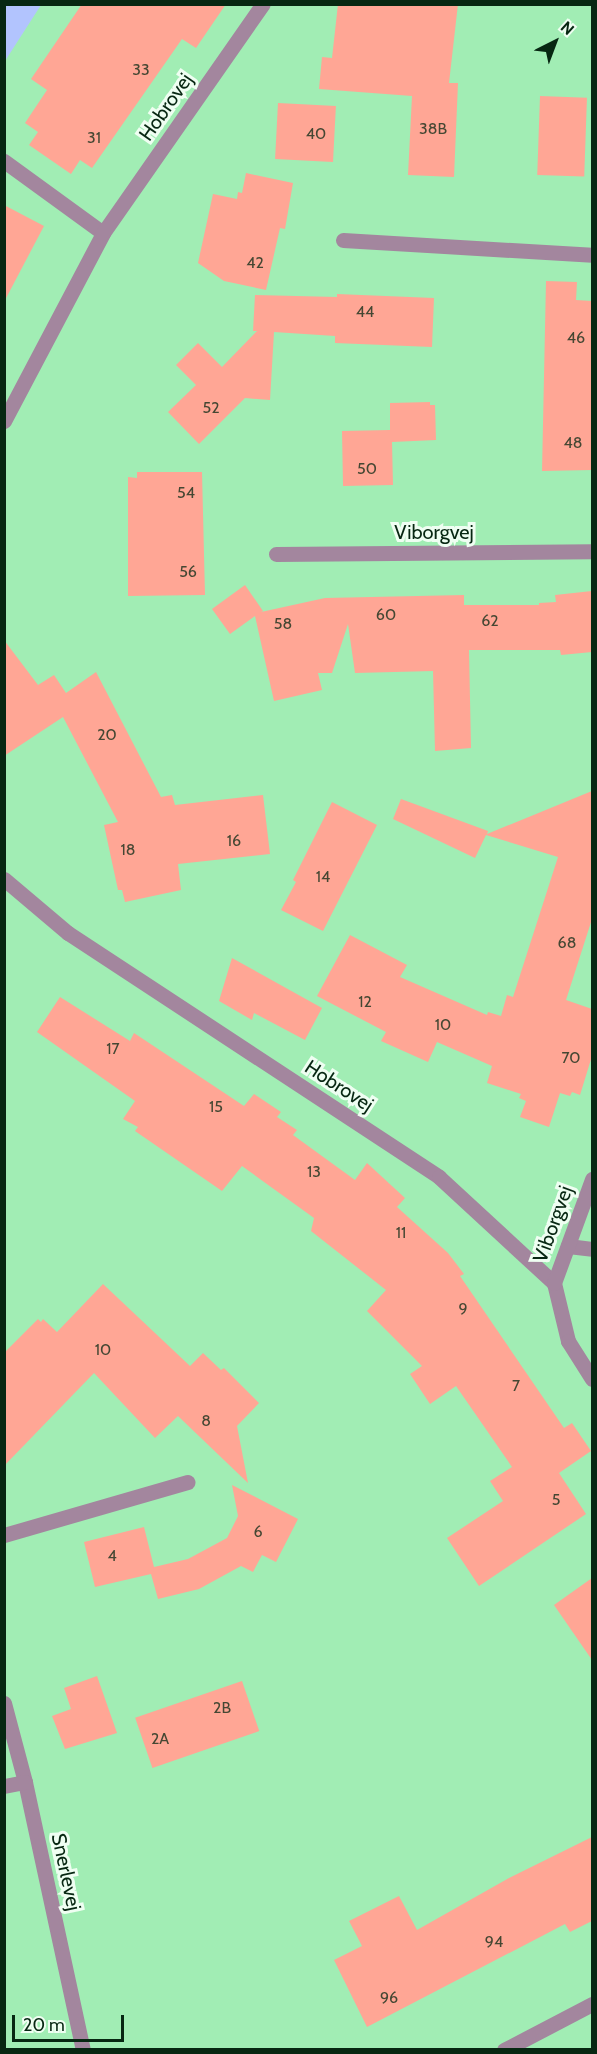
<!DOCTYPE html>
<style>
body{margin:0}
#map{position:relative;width:597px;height:2054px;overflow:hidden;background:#a1edb4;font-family:Cabin,sans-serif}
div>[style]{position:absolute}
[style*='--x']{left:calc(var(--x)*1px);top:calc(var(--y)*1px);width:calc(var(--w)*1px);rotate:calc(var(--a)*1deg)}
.green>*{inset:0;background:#b2c4fe}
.building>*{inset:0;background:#ffa695;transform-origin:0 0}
.minor>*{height:15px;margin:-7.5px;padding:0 7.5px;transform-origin:7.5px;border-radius:7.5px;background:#a3869e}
.tertiary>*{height:15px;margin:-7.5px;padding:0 7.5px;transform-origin:7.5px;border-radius:7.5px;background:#a3869e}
span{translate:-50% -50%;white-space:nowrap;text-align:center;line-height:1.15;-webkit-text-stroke:6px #effef2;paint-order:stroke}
.number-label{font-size:16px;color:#454733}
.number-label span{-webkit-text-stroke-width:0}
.street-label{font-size:20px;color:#072712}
.frame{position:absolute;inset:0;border:6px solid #072712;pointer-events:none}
.north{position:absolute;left:525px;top:12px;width:60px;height:60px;-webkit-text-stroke:4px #effef2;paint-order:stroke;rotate:42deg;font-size:16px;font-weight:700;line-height:24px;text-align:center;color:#072712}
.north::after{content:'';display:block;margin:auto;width:21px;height:27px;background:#072712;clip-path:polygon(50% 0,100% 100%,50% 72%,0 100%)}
.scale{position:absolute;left:12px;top:2015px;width:112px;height:27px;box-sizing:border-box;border:3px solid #072712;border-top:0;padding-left:8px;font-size:18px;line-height:21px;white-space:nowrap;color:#072712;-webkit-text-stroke:4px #effef2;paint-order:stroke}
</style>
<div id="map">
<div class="green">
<div style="clip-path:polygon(5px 4px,41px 5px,5px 61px,4px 5px)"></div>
</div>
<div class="building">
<div style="clip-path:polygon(82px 4px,226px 4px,196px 48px,182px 39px,92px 168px,80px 160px,71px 174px,29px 145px,38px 132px,25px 123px,47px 90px,31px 79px)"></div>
<div style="clip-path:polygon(338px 4px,458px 4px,449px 83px,458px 83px,454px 177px,408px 175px,412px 96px,319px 89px,322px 57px,332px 58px)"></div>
<div style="left:540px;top:96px;width:47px;height:79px;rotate:2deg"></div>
<div style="left:278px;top:103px;width:58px;height:56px;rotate:3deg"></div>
<div style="clip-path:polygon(246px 173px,293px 183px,285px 229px,280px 228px,266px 290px,224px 281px,198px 263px,213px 194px,237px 199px,238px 192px,242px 193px)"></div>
<div style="clip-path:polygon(4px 205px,44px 226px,4px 302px)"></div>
<div style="clip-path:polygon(546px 281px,577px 282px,576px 300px,592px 301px,592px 470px,542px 471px)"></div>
<div style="clip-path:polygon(337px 294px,434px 298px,432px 347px,335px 343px,335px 336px,274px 332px,270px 400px,245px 398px,199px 444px,168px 412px,196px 385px,176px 365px,198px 343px,222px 367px,257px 331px,253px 331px,255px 295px,337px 297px)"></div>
<div style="clip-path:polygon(430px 402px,430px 405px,435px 405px,436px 440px,392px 442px,393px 485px,343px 486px,342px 431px,390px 430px,390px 403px)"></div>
<div style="clip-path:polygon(137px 472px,202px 472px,205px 595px,128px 596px,128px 477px,137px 478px)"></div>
<div style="clip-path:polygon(245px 585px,263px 611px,261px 612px,325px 598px,464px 595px,464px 605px,539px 605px,539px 603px,556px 602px,555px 595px,592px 591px,592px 652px,561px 655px,560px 650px,469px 650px,471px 748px,435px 751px,433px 671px,355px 673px,348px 624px,332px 673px,318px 673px,322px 690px,274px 701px,255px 616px,230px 634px,212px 609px)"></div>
<div style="clip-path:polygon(4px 640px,38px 685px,54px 675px,66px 693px,96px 672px,161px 797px,172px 795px,175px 805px,263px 795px,270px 854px,178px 864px,181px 890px,125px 902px,122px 890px,118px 890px,104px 825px,118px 822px,63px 717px,4px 756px)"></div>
<div style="clip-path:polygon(592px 791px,592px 919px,566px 1000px,592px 1009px,592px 1056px,580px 1095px,572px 1092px,570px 1096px,560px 1093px,549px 1127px,520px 1117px,526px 1101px,519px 1098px,521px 1094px,487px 1083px,492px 1066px,437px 1042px,428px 1062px,381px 1041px,386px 1032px,317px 996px,350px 935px,407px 965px,400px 977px,487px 1015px,488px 1012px,501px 1016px,507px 995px,513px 997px,558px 857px,486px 835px,475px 858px,393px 819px,401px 799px,488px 831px,487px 834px)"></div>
<div style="clip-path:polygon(332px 802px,377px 825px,323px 931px,281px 910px,296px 882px,293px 880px)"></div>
<div style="clip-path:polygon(232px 958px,322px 1008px,305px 1040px,254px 1013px,252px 1020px,219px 1001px)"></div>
<div style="clip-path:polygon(60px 997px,130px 1041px,134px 1033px,244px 1106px,254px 1094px,281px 1112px,277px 1117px,297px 1130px,293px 1135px,355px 1180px,367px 1163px,405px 1198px,397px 1207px,448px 1253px,464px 1274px,460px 1276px,564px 1428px,572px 1423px,591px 1451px,559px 1473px,586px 1514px,479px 1586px,447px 1538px,503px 1501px,490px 1481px,512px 1467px,456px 1386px,430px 1404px,410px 1374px,422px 1366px,367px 1311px,386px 1290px,311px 1231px,314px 1218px,242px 1166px,222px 1191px,135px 1131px,138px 1127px,123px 1119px,135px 1101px,37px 1032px)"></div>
<div style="clip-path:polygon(103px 1284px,190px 1366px,203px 1353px,221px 1370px,224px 1368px,259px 1403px,237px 1426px,248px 1483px,178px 1416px,155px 1438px,94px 1373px,4px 1466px,4px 1353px,38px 1319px,41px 1322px,43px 1319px,57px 1332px)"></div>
<div style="clip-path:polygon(232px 1485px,298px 1519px,276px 1562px,262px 1555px,253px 1572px,241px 1566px,199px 1589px,158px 1599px,151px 1574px,95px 1587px,84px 1542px,144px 1527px,154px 1567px,188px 1559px,227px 1538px,238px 1516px)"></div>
<div style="clip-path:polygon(592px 1578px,592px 1660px,554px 1605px)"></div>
<div style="clip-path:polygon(97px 1676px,117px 1733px,65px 1749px,52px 1716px,71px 1709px,64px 1688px)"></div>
<div style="left:242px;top:1681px;width:53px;height:113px;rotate:71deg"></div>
<div style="clip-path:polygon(592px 1837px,592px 1921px,570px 1932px,565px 1924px,367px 2027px,334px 1960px,362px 1946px,349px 1921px,399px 1896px,417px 1930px,509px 1878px)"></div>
</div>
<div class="minor">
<div style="--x:4;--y:161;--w:122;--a:36"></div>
<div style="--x:343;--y:240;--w:249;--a:3.4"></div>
<div style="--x:4;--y:421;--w:212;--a:-62.2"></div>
<div style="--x:103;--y:233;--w:279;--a:-55.1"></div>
<div style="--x:276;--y:554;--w:316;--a:-0.5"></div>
<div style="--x:4;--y:879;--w:84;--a:40.2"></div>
<div style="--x:68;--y:933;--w:444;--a:33.3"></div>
<div style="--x:439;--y:1177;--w:156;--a:42.7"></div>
<div style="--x:554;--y:1283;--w:60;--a:76.4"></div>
<div style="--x:568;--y:1341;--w:45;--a:57.7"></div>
<div style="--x:568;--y:1246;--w:24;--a:7"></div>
<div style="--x:554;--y:1283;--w:111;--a:-69.9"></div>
<div style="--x:4;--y:1535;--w:191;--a:-16.1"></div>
<div style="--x:4;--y:1703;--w:82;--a:75.1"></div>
<div style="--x:25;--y:1782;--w:274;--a:77.8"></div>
<div style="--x:4;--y:1786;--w:21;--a:-11"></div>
</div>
<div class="tertiary">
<div style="--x:504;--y:2050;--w:99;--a:-27.6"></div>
</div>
<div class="number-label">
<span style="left:141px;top:70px">33</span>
<span style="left:433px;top:129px">38B</span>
<span style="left:316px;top:134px">40</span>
<span style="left:94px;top:138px">31</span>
<span style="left:255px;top:263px">42</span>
<span style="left:365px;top:312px">44</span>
<span style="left:576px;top:338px">46</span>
<span style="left:211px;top:408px">52</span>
<span style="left:573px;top:443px">48</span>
<span style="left:367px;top:469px">50</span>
<span style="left:186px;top:493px">54</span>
<span style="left:188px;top:572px">56</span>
<span style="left:386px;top:615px">60</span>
<span style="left:490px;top:621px">62</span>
<span style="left:283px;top:624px">58</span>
<span style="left:107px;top:735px">20</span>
<span style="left:234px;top:841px">16</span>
<span style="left:128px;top:850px">18</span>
<span style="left:323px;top:877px">14</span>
<span style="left:567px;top:943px">68</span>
<span style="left:365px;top:1002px">12</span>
<span style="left:443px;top:1025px">10</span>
<span style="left:113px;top:1049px">17</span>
<span style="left:571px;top:1058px">70</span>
<span style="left:216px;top:1107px">15</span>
<span style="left:314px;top:1172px">13</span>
<span style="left:401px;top:1233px">11</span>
<span style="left:463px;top:1309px">9</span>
<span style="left:103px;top:1350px">10</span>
<span style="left:516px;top:1386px">7</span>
<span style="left:206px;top:1421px">8</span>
<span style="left:556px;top:1500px">5</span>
<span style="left:258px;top:1532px">6</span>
<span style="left:112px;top:1556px">4</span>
<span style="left:222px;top:1708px">2B</span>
<span style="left:160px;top:1739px">2A</span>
<span style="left:494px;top:1942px">94</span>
<span style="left:389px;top:1998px">96</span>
</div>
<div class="street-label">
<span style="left:166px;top:107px;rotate:-55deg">Hobrovej</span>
<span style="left:434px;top:532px">Viborgvej</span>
<span style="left:339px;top:1086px;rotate:33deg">Hobrovej</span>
<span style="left:553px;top:1224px;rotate:-70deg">Viborgvej</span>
<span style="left:66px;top:1872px;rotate:78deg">Snerlevej</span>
</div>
<div class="frame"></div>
<div class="north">N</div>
<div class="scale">20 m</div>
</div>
